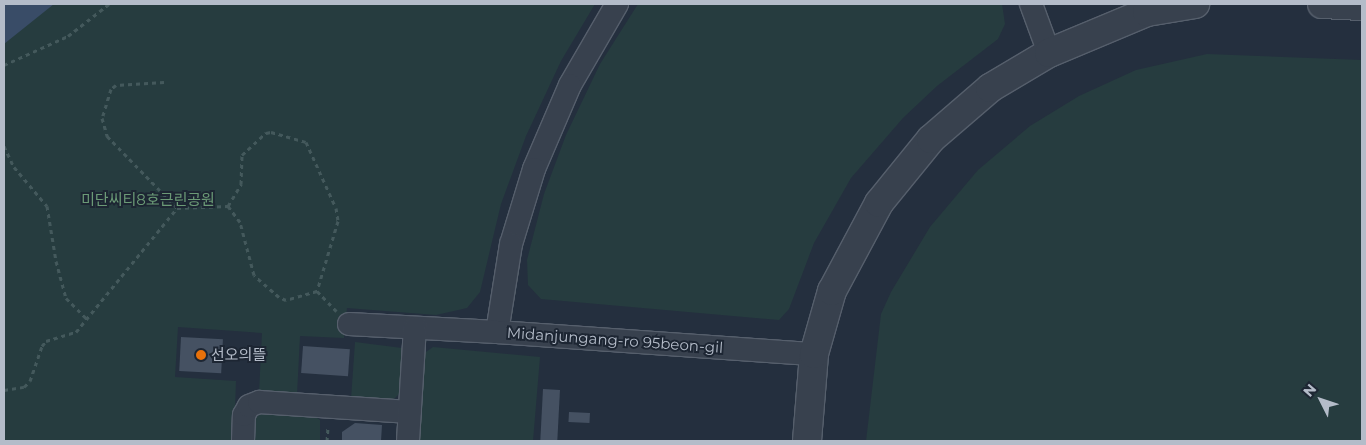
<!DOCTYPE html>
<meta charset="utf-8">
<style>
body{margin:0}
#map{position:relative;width:1366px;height:445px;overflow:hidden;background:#242f3e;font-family:Montserrat,"Noto Sans KR",sans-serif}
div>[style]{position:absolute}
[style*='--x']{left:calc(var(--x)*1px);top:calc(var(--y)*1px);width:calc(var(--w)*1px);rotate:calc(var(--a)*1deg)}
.green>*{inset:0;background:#263c3f}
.water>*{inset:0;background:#394c67}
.building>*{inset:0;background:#455162;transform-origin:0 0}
.path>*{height:3px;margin-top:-1.5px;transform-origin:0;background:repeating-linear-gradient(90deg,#44595c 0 4px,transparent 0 8px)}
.roads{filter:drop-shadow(1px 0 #565f6c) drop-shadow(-1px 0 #565f6c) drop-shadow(0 1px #565f6c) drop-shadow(0 -1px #565f6c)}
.minor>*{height:22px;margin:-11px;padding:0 11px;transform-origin:11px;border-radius:11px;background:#38414e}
.tertiary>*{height:28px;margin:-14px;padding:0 14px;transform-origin:14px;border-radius:14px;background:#38414e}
.dots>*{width:14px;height:14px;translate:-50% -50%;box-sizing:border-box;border:2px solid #1d2633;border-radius:50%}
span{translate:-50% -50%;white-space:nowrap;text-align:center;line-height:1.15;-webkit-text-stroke:4px #1d2633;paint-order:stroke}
.park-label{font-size:15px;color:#6b9a76}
.street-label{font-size:15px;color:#b4bcc9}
.poi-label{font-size:15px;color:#b4bcc9}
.left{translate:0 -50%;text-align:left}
.frame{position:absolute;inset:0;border:5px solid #b4bcc9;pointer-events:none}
.north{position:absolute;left:1296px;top:375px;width:50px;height:50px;-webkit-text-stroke:4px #1d2633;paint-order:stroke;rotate:311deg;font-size:14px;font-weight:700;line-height:20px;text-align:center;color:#b4bcc9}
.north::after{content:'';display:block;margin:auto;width:18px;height:22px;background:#b4bcc9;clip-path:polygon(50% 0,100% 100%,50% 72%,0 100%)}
</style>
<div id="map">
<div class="green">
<div style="clip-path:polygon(4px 4px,595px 4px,561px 61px,526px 136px,501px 204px,480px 292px,467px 308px,436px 315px,347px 308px,344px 338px,300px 336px,297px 395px,259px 393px,262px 333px,178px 327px,175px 377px,236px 381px,234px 441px,4px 441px)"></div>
<div style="clip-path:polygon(638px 4px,1002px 4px,1005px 24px,998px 39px,937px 86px,903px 118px,851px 178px,814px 243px,789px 309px,779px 320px,541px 299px,528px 285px,527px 260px,544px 194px,566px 135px,600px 64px)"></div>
<div style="clip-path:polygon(1207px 54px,1362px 60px,1362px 441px,866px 441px,881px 314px,891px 292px,930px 227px,978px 170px,1030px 126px,1079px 96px,1136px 70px)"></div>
<div style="clip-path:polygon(355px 342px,402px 348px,404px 353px,400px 393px,395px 398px,389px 401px,351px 399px)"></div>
<div style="clip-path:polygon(433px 347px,540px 357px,533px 441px,418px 441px,423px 354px)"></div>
<div style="clip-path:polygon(263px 413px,315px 416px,320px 420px,320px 441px,250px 441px,254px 418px)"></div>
</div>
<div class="water">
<div style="clip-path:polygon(4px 4px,54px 4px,4px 44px)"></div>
</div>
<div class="building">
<div style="left:181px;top:337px;width:42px;height:34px;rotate:3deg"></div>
<div style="left:303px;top:346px;width:47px;height:27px;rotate:4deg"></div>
<div style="left:543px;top:389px;width:17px;height:52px;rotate:3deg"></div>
<div style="left:569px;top:412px;width:21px;height:10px;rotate:3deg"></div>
<div style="clip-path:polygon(355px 423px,382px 425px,381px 441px,342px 441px,342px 432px)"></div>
</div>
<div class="path">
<div style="--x:4;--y:65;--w:70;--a:-24.4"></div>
<div style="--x:68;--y:36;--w:52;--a:-38"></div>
<div style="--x:164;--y:82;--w:48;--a:176.4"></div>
<div style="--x:116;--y:85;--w:6;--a:141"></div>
<div style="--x:111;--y:89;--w:30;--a:107"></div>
<div style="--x:102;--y:118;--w:19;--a:74"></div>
<div style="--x:107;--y:136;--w:100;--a:45.8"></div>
<div style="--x:177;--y:208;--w:51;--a:-2.2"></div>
<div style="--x:271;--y:132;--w:36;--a:16"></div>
<div style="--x:306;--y:142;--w:72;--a:65.6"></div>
<div style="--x:336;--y:208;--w:13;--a:81"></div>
<div style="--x:338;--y:221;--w:73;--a:106.7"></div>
<div style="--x:317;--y:291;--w:32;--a:164"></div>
<div style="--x:286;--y:300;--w:8;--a:-157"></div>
<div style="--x:279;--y:297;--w:33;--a:-139"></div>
<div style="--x:254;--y:275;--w:55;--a:-104.8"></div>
<div style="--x:240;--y:222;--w:20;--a:-127"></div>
<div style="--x:228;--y:206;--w:26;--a:-59"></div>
<div style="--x:241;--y:184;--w:29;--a:-88"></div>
<div style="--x:242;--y:155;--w:33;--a:-43"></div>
<div style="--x:266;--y:133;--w:5;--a:-11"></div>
<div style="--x:4;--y:146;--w:23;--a:65"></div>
<div style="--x:14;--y:167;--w:51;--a:49.8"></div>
<div style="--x:47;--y:206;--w:56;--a:80.7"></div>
<div style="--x:56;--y:261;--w:38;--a:75"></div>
<div style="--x:66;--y:298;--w:30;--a:45"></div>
<div style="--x:317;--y:291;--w:28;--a:46"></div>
<div style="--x:4;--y:390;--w:20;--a:-9"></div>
<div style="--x:24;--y:387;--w:8;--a:-45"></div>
<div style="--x:30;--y:381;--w:37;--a:-71"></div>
<div style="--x:42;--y:346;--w:6;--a:-51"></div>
<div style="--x:46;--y:341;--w:31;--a:-17"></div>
<div style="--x:76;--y:332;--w:160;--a:-50.8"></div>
<div style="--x:327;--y:441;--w:14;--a:-86"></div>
</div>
<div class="roads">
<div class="minor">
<div style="--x:617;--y:4;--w:94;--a:120.1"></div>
<div style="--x:570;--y:85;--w:91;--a:113.2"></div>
<div style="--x:534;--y:169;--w:78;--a:107"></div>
<div style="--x:511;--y:244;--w:89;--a:99"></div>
<div style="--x:497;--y:332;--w:318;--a:4"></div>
<div style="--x:1031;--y:4;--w:52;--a:69.8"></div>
<div style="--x:349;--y:324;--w:148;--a:3.1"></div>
<div style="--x:243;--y:441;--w:26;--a:-88"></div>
<div style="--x:244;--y:415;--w:10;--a:-61"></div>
<div style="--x:249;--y:406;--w:11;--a:-22"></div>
<div style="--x:259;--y:402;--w:151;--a:3.8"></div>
<div style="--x:408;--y:441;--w:113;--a:-86.5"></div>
</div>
<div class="tertiary">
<div style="--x:1322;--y:4;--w:40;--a:2.9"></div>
<div style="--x:807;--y:441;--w:87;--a:-85.4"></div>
<div style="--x:814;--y:354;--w:66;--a:-74.1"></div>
<div style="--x:832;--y:291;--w:100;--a:-61.9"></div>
<div style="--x:879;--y:203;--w:82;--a:-50.9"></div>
<div style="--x:931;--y:139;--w:78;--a:-40.8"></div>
<div style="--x:990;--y:88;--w:69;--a:-30.7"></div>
<div style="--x:1049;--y:53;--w:106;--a:-22.7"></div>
<div style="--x:1147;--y:12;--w:49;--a:-9.5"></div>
</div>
</div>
<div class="dots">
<div style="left:201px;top:355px;background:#e8710a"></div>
</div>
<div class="park-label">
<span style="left:148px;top:200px">미단씨티8호근린공원</span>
</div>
<div class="street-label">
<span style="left:615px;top:340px;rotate:4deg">Midanjungang-ro 95beon-gil</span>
</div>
<div class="poi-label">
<span class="left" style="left:211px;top:355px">선오의뜰</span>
</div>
<div class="frame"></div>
<div class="north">N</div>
</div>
